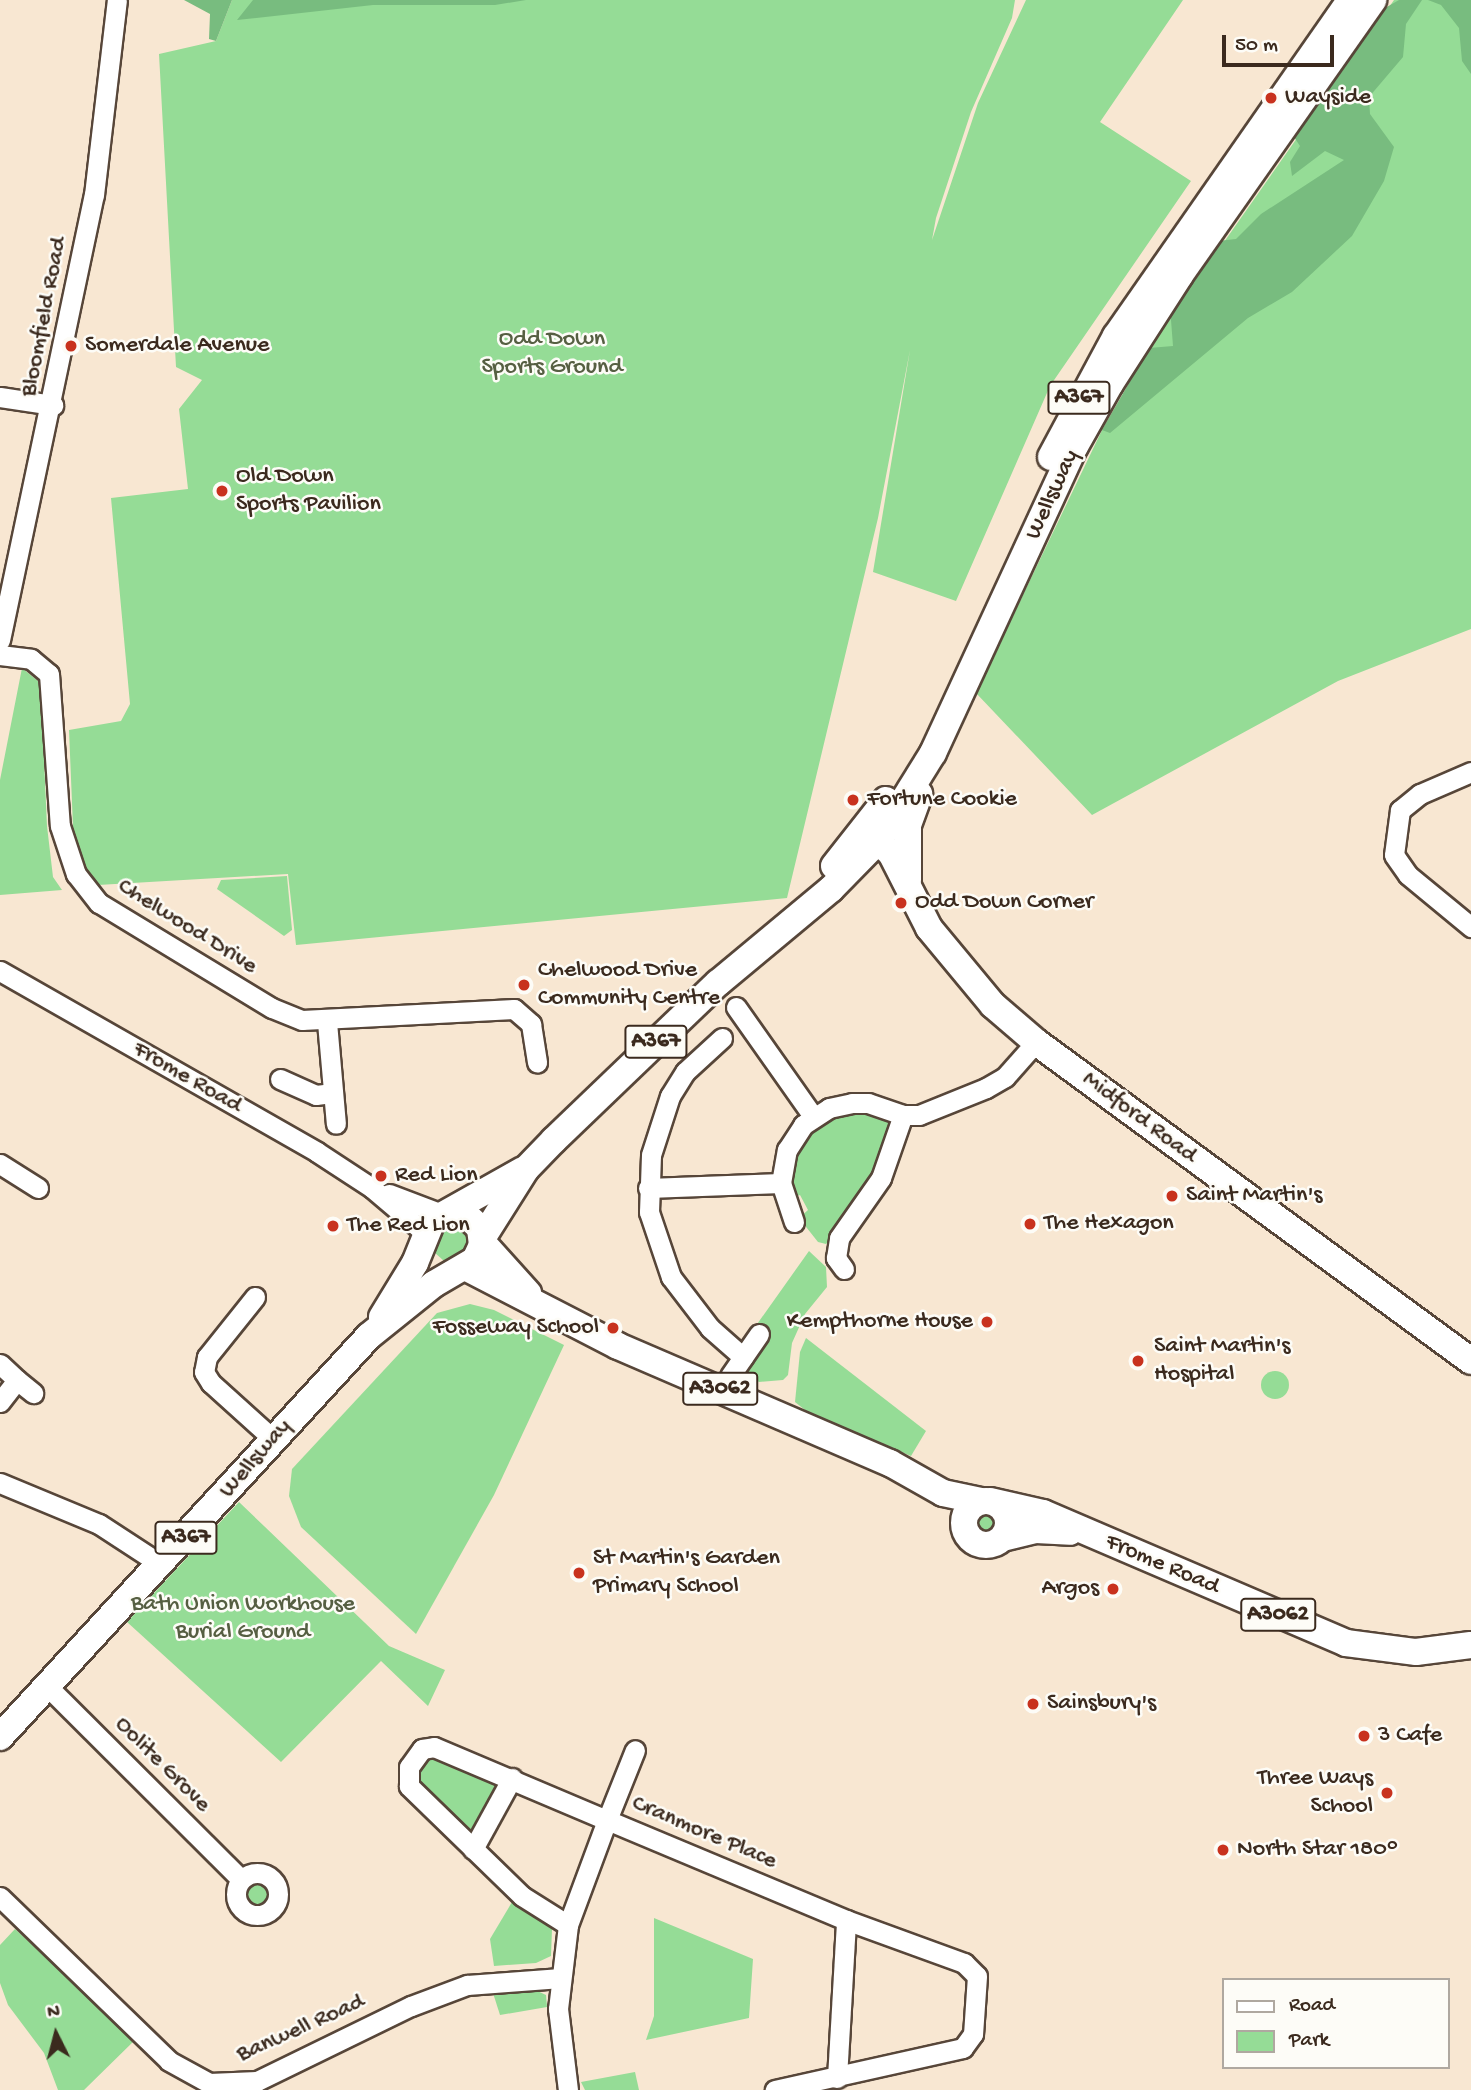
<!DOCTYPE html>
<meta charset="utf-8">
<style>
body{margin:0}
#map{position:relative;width:1471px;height:2090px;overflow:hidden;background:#f8e7d2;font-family:"Gochi Hand",sans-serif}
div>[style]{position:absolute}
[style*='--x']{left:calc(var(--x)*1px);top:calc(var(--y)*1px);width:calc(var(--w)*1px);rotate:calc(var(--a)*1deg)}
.green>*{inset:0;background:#95dc96}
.round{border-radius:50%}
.forest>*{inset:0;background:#78bc7f}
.roads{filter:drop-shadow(2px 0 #574639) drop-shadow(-2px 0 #574639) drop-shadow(0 2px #574639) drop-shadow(0 -2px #574639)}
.minor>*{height:19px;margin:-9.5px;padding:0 9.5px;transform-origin:9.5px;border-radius:9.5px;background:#fff}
.minor>.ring{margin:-9.5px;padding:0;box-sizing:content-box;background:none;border:19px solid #fff;border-radius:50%}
.major>*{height:26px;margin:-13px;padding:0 13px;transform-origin:13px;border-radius:13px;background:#fff}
.major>.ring{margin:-13px;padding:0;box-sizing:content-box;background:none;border:26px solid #fff;border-radius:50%}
.dots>*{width:19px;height:19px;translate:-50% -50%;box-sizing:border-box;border:4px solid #fdfcf7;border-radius:50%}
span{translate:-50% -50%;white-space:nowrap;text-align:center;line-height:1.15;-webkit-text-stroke:5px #fdfcf7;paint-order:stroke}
.shield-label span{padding:2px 5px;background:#fdfcf7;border:2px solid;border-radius:5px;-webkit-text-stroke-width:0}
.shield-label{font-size:23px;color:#3b2a1e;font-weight:700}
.poi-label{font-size:24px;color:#3b2a1e}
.left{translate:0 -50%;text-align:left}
.right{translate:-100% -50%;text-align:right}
.street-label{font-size:24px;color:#3b2a1e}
.park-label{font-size:24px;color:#565f42}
.legend{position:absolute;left:1222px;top:1978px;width:228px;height:91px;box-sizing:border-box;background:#fdfcf7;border:2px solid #afa8a0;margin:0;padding:9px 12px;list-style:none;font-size:21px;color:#3b2a1e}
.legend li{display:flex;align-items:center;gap:14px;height:35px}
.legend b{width:35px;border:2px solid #afa8a0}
.north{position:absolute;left:21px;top:1999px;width:70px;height:70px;-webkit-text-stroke:5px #fdfcf7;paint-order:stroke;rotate:354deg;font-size:19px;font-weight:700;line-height:28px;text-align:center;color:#3b2a1e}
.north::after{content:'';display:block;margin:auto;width:24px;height:32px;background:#3b2a1e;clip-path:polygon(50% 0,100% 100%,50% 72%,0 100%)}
.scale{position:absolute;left:1222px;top:35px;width:112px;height:32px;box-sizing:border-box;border:4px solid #3b2a1e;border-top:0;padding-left:9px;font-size:21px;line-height:24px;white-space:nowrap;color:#3b2a1e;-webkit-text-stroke:5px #fdfcf7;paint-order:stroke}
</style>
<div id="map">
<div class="green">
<div style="clip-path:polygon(232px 0,1015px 0,1012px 18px,971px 112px,936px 218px,932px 240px,978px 103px,1026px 0,1183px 0,1100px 122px,1191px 181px,1050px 386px,956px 601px,873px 572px,910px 350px,878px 518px,787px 898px,296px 945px,288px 874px,98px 885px,82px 869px,74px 851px,69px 730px,121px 721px,130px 704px,111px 498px,188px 489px,179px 409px,202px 380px,176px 367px,159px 54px,216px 41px)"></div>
<div style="clip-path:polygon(1394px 0,1471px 0,1471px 629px,1338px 681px,1092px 815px,976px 693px,1103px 428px,1165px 326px)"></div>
<div style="clip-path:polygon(22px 668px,38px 681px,41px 692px,47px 826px,53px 877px,62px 890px,0 895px,0 780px)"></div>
<div style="clip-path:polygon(287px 876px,292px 930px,284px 936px,217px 889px,221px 880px)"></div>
<div style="clip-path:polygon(863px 1107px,891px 1119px,880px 1169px,833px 1237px,826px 1244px,818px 1242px,799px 1218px,808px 1210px,800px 1195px,790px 1199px,791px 1151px,819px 1118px)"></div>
<div style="clip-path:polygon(463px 1223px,474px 1244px,451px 1263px,444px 1261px,434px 1252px,439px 1226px)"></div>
<div style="clip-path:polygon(809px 1251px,826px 1267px,827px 1287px,805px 1314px,792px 1343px,788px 1375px,783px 1380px,759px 1382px,744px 1370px,755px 1327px)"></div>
<div style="clip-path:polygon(470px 1304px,494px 1310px,564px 1345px,494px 1495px,416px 1634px,301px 1527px,289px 1496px,292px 1469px,437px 1313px)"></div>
<div style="clip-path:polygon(806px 1338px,926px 1431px,911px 1456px,810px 1414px,795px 1402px,800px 1352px)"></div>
<div class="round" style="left:1261px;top:1371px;width:28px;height:28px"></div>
<div style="clip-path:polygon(239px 1502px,389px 1646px,445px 1670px,428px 1706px,381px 1661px,281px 1762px,127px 1622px)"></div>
<div class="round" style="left:974px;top:1512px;width:24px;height:24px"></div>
<div style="clip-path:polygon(439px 1754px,504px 1781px,472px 1840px,421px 1786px,417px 1773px,422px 1762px)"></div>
<div class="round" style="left:243px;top:1880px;width:28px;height:28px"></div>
<div style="clip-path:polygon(515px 1897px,552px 1929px,551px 1956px,536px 1963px,494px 1966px,490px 1939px)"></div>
<div style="clip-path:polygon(654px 1918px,753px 1959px,749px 2018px,646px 2040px,654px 2016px)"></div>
<div style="clip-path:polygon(15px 1929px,136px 2039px,84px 2090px,58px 2090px,44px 2053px,8px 2005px,0 1983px,0 1945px)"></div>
<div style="clip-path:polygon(533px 1989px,546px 1995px,547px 2007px,500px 2015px,493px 1993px)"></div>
<div style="clip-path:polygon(635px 2072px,639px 2090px,585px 2090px,581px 2082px)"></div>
</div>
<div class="forest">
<div style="clip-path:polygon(184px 0,232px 0,216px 41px,209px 39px,210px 14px)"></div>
<div style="clip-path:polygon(253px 0,526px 0,495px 5px,373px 5px,237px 20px)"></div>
<div style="clip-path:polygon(1399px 0,1422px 0,1406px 24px,1403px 57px,1369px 97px,1370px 114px,1394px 147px,1384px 181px,1352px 236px,1292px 292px,1248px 318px,1110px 433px,1102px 430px,1149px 348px,1173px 346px,1170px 307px,1218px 241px,1236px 239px,1261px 214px,1344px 160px,1325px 151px,1292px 176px,1290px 162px,1300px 146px,1292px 134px,1378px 12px)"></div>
<div style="clip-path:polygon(1428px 0,1471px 0,1471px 74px,1462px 61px,1459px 28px,1441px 5px)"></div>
</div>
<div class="roads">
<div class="minor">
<div style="--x:0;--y:397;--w:54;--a:8.6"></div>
<div style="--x:0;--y:640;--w:455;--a:-78.1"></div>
<div style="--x:94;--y:195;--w:196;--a:-83.3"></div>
<div style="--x:0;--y:655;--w:31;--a:7"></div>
<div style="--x:31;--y:659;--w:23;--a:40"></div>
<div style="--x:49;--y:674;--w:152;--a:85.9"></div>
<div style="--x:60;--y:826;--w:51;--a:71.6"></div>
<div style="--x:76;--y:874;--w:37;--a:52"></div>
<div style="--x:99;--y:903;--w:202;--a:31.3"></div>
<div style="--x:272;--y:1008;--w:32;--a:22"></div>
<div style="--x:302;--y:1020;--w:212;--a:-3"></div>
<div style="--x:514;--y:1009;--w:23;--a:41"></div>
<div style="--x:531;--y:1024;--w:39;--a:81"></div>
<div style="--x:1471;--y:772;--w:56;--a:156.7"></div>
<div style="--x:1420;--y:794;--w:26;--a:141"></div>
<div style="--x:1400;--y:810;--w:45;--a:97.6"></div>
<div style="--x:1394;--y:855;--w:24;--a:55"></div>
<div style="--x:1408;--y:875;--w:82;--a:39.5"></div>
<div style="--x:0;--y:971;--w:365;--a:29.7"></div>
<div style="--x:317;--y:1152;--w:66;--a:33.2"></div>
<div style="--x:372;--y:1188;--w:70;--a:40.3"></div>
<div style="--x:736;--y:1007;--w:133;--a:54.8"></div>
<div style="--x:327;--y:1022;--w:102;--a:85"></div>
<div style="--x:722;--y:1038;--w:50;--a:137.4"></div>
<div style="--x:685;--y:1072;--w:28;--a:122"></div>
<div style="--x:670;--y:1096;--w:62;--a:107.9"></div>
<div style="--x:651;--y:1155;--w:57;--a:92"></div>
<div style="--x:649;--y:1212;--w:69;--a:71.3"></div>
<div style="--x:671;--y:1277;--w:64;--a:52.6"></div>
<div style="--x:710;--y:1328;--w:44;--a:41.3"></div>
<div style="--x:280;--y:1079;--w:39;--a:24"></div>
<div style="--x:316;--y:1095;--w:17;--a:-7"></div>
<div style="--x:0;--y:1164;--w:45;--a:32.3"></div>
<div style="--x:648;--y:1188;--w:133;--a:-2.2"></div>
<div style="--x:389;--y:1194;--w:57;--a:20.7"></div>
<div style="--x:794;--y:1222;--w:41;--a:-108.4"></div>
<div style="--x:781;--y:1183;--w:34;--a:-80"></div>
<div style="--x:787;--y:1150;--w:30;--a:-57"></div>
<div style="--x:803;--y:1125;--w:31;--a:-33"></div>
<div style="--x:829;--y:1108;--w:24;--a:-12"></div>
<div style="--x:852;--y:1103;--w:16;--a:0"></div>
<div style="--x:868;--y:1103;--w:37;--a:19"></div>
<div style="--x:844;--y:1269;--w:14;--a:-126"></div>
<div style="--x:836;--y:1258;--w:20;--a:-81"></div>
<div style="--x:839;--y:1238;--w:73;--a:-55"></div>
<div style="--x:881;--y:1178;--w:67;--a:-70.8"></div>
<div style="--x:903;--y:1115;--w:16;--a:0"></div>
<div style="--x:919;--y:1115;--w:72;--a:-21.9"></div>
<div style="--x:986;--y:1088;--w:22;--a:-30"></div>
<div style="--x:1005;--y:1077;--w:47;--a:-48.5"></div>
<div style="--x:255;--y:1297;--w:77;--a:128.7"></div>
<div style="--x:207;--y:1357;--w:15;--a:101"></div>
<div style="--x:204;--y:1372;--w:13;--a:58"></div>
<div style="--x:211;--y:1383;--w:84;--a:42.1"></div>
<div style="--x:0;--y:1364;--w:23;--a:43"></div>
<div style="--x:17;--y:1380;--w:28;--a:128"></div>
<div style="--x:730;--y:1376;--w:51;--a:-55.4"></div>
<div style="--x:17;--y:1380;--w:21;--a:39"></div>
<div style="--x:0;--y:1483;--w:107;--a:22.5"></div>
<div style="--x:99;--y:1524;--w:75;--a:33.1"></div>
<div style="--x:48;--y:1687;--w:272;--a:44.9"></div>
<div style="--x:473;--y:1849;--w:81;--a:-61.2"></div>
<div class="ring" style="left:236px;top:1873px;width:23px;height:23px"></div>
<div style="--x:0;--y:1897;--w:235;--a:44.1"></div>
<div style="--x:169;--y:2061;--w:46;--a:28.8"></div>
<div style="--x:209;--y:2083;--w:48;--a:-2.4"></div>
<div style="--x:257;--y:2081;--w:171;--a:-26"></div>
<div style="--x:411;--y:2006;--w:60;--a:-20.6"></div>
<div style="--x:467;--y:1985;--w:94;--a:-4.3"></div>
<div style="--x:568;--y:1925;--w:54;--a:-147.8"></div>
<div style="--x:522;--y:1896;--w:158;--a:-135.8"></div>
<div style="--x:409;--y:1786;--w:19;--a:-90"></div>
<div style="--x:409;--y:1767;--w:22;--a:-54"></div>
<div style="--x:422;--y:1749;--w:12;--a:-9"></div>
<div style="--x:434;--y:1747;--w:188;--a:22.9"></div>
<div style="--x:607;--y:1820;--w:75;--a:-68.2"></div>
<div style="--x:837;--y:2078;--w:158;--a:-86.7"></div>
<div style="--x:568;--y:2090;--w:82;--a:-97"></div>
<div style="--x:558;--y:2009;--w:85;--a:-83.2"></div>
<div style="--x:568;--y:1925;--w:112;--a:-69.6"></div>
<div style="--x:607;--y:1820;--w:259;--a:22.7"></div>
<div style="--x:846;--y:1920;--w:126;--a:20"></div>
<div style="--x:964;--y:1963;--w:18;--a:45"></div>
<div style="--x:977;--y:1976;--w:58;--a:93.9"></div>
<div style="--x:973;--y:2034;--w:17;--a:126"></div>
<div style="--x:963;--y:2048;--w:193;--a:167.4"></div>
</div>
<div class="major">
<div style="--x:1051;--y:457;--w:137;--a:-61.8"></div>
<div style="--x:1116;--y:336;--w:409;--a:-55.1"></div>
<div style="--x:866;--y:830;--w:34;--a:43"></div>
<div style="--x:891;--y:853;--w:84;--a:63.1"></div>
<div style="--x:929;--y:928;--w:100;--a:50.3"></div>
<div style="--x:993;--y:1005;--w:57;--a:40.7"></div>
<div style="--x:1036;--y:1042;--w:539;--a:36.25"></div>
<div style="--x:834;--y:866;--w:84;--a:-51.8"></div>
<div style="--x:908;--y:880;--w:55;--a:-90"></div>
<div style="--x:908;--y:825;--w:33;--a:-70"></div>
<div style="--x:483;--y:1237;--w:80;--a:-57.7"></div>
<div style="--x:526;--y:1169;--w:40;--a:-46"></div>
<div style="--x:554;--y:1140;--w:227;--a:-43.8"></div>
<div style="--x:718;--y:983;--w:147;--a:-39.8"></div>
<div style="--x:831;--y:889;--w:69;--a:-45.6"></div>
<div style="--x:879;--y:840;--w:102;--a:-58.2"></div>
<div style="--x:933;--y:753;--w:338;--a:-65.2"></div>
<div style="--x:1075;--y:446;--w:71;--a:-60.6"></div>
<div style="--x:1110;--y:384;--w:130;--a:-57.3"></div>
<div style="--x:1180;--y:275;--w:336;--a:-54.9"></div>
<div style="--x:482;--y:1242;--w:69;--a:48"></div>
<div style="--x:465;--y:1267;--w:172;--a:27.3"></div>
<div style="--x:618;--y:1346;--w:296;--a:23.3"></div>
<div style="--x:890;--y:1463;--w:61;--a:29.5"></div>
<div style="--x:943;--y:1493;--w:40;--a:12"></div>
<div style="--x:382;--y:1317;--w:63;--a:-58.6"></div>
<div style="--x:415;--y:1263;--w:45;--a:-68"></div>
<div style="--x:432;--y:1221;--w:104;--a:-29.3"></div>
<div style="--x:990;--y:1501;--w:54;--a:12.8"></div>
<div style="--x:1043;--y:1513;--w:330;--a:23.2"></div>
<div style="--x:1346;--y:1643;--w:71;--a:7.3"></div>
<div style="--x:1416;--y:1652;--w:55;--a:-7.3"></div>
<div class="ring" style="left:964px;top:1501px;width:18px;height:18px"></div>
<div style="--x:1003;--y:1538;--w:34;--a:-14"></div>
<div style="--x:1036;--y:1530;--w:34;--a:3"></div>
<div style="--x:0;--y:1737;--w:545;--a:-47.38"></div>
<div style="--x:369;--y:1336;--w:83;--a:-38.7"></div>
<div style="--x:434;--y:1284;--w:48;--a:-30.3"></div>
<div style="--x:475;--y:1260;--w:17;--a:-65"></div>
<div style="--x:482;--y:1245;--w:17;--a:-97"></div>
<div style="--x:480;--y:1228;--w:21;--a:-137"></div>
<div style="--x:465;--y:1214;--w:14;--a:-172"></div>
</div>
</div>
<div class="dots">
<div style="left:1271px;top:98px;background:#c8321e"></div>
<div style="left:71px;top:346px;background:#c8321e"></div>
<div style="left:222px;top:491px;background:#c8321e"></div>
<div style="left:853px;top:800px;background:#c8321e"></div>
<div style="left:901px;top:903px;background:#c8321e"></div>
<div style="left:524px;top:985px;background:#c8321e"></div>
<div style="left:381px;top:1176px;background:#c8321e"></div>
<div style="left:1172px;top:1196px;background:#c8321e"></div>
<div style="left:1030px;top:1224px;background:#c8321e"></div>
<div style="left:333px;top:1226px;background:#c8321e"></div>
<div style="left:987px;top:1322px;background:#c8321e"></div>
<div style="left:613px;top:1328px;background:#c8321e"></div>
<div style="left:1138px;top:1361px;background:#c8321e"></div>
<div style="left:579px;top:1573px;background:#c8321e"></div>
<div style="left:1113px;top:1589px;background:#c8321e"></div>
<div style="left:1033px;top:1704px;background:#c8321e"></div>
<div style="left:1364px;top:1736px;background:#c8321e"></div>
<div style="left:1387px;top:1793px;background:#c8321e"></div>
<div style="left:1223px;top:1850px;background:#c8321e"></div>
</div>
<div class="shield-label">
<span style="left:1079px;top:398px">A367</span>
<span style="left:656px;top:1042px">A367</span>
<span style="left:720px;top:1389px">A3062</span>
<span style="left:186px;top:1538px">A367</span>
<span style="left:1278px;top:1615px">A3062</span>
</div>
<div class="poi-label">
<span class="left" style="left:1285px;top:98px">Wayside</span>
<span class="left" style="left:85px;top:346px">Somerdale Avenue</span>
<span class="left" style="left:236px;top:491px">Old Down<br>Sports Pavilion</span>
<span class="left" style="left:867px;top:800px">Fortune Cookie</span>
<span class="left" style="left:915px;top:903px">Odd Down Corner</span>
<span class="left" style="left:538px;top:985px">Chelwood Drive<br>Community Centre</span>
<span class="left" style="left:395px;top:1176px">Red Lion</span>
<span class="left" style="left:1186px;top:1196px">Saint Martin's</span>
<span class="left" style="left:1044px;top:1224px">The Hexagon</span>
<span class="left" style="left:347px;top:1226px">The Red Lion</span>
<span class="right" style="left:973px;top:1322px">Kempthorne House</span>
<span class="right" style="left:599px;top:1328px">Fosseway School</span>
<span class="left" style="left:1154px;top:1361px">Saint Martin's<br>Hospital</span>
<span class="left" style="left:593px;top:1573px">St Martin's Garden<br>Primary School</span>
<span class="right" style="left:1099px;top:1589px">Argos</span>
<span class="left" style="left:1047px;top:1704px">Sainsbury's</span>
<span class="left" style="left:1378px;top:1736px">3 Cafe</span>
<span class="right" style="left:1373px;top:1793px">Three Ways<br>School</span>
<span class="left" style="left:1237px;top:1850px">North Star 180°</span>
</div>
<div class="street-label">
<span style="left:45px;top:317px;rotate:-79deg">Bloomfield Road</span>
<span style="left:1053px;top:495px;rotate:-65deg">Wellsway</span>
<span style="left:187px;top:927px;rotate:32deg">Chelwood Drive</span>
<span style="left:187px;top:1078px;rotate:30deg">Frome Road</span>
<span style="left:1139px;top:1118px;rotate:37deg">Midford Road</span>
<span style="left:256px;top:1459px;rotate:-49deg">Wellsway</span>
<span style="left:1162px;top:1565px;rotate:23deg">Frome Road</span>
<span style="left:162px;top:1765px;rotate:45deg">Oolite Grove</span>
<span style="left:704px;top:1833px;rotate:23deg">Cranmore Place</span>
<span style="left:301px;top:2029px;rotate:-24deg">Banwell Road</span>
</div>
<div class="park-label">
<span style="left:552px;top:354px">Odd Down<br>Sports Ground</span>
<span style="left:243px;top:1619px">Bath Union Workhouse<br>Burial Ground</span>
</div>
<ul class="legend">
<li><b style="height:9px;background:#fff"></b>Road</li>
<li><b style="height:19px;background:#95dc96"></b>Park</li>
</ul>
<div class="north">N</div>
<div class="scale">50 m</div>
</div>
